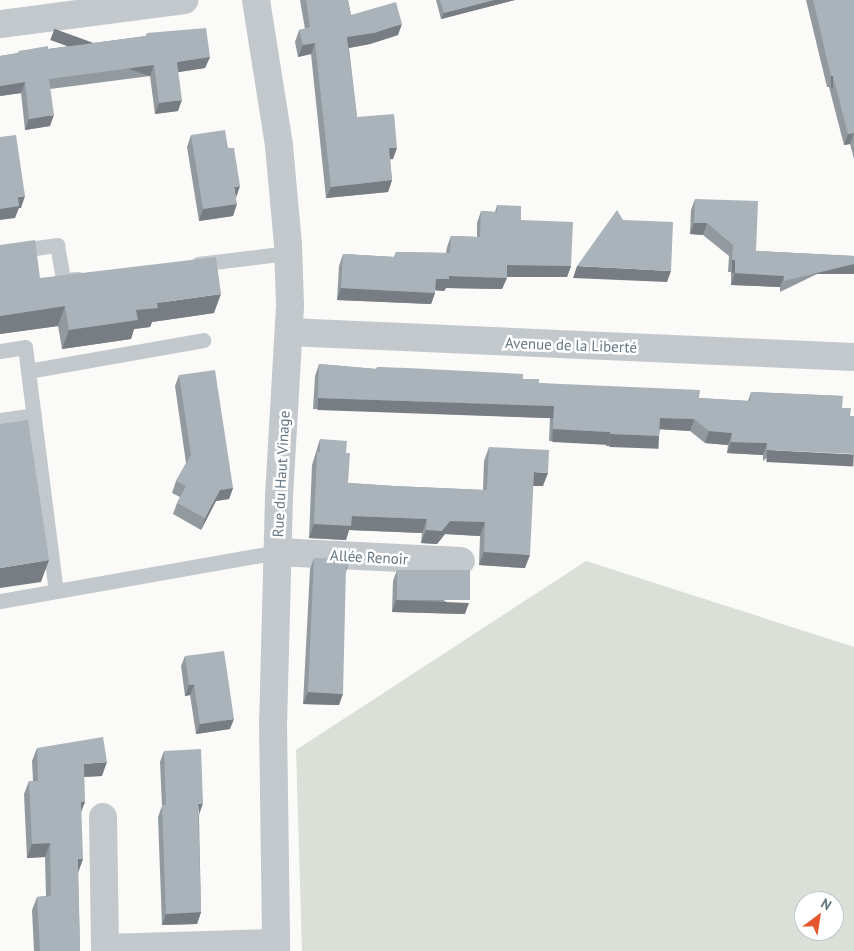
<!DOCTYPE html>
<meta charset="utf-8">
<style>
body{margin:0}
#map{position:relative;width:854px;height:951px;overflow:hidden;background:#fafaf8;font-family:"PT Sans",sans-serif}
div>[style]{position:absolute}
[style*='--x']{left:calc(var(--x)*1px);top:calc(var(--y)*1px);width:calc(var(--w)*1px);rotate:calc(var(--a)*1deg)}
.green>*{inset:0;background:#dadfd7}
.lane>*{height:15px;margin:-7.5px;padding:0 7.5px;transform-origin:7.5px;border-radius:7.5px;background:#c3c8cc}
.street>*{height:28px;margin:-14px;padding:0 14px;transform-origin:14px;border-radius:14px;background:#c3c8cc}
.wall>*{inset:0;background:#929a9f}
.shaded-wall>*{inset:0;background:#777d82;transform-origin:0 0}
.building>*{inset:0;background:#aab3b9;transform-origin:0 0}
span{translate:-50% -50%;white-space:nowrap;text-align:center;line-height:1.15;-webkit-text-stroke:5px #fff;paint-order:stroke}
.street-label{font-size:15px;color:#657683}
.north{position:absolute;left:794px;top:891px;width:50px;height:50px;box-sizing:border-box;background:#fff;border:1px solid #c1c8cd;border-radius:50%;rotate:31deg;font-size:14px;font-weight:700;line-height:20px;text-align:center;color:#657683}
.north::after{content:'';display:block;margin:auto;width:18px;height:22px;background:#e4572e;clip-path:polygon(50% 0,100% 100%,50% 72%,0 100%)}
</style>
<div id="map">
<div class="green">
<div style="clip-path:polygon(evenodd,586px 561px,854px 647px,854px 951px,302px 951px,296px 750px,586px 561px,804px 901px,834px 901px,834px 931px,804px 931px,804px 901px)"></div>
</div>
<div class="lane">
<div style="--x:0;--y:253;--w:58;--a:-8"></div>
<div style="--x:57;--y:245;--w:36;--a:80"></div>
<div style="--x:63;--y:280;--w:15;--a:-4"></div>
<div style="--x:198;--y:264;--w:91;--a:-7"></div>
<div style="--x:0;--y:351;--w:25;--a:-9"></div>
<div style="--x:25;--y:347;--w:246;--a:82.8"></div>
<div style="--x:28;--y:371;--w:178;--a:-10"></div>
<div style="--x:0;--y:420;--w:34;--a:-8"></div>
<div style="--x:0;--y:601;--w:281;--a:-10"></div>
</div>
<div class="street">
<div style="--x:256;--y:0;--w:148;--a:81"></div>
<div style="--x:279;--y:146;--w:99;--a:84.8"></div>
<div style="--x:288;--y:245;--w:61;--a:88.1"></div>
<div style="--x:290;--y:306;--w:191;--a:93.3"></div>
<div style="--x:279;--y:497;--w:225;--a:91.5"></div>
<div style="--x:273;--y:722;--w:229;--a:89.2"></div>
<div style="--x:0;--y:24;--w:186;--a:-7.4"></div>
<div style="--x:289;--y:332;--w:566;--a:2.53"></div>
<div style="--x:277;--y:552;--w:184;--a:2.8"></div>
<div style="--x:103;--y:817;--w:134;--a:89.1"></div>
<div style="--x:105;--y:948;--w:171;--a:-1.7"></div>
</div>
<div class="wall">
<div style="clip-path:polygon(300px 0,348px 0,351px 15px,398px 35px,370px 44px,349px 48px,357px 117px,393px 159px,390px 159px,392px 180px,388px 192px,326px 198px,311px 54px,298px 57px,295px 42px,299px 30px,305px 29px)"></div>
<div style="clip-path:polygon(436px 0,515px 0,441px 19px)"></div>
<div style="clip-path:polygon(806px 0,854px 0,854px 159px,850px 144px,844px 145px,829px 87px,827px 87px)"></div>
<div style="clip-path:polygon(147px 33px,210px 57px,205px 68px,178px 72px,178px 111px,155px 114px,150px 76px,50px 89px,50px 126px,25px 130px,21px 93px,0 96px,0 56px,18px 53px,19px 51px,48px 49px,146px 36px)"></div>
<div style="clip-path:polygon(191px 135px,236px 198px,233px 216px,199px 221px,187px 147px)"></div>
<div style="clip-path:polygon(695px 199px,756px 251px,854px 256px,780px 292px,780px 287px,731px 285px,731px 272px,728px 272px,729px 256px,703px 235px,690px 234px,691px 210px)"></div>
<div style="clip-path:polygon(497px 205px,521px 220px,571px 266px,567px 277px,507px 277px,502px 289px,446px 288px,444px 291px,435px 290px,435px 293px,431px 304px,337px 300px,339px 266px,343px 254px,394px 257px,396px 252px,446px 253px,447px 247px,451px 236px,477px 237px,477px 223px,481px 211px,495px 212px)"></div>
<div style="clip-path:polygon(0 245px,40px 278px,214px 313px,152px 322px,150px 327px,134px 329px,131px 339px,62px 349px,58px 326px,0 334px)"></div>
<div style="clip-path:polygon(319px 364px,376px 369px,377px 367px,523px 379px,539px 383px,699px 398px,748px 401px,751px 392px,843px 396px,763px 461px,763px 455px,727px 453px,728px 445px,705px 443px,690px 431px,660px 429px,659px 436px,655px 448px,606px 446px,606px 444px,549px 441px,550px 418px,313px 409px,315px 376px)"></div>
<div style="clip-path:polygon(179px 375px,233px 488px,229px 499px,216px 501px,201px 530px,173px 514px,177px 503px,180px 497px,172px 493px,176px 481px,186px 463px,175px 386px)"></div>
<div style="clip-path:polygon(320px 439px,346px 453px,348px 483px,394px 486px,483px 490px,484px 461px,489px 447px,543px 486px,533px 486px,525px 568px,479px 565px,480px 536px,445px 534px,437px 544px,421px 543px,422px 533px,349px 530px,346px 540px,309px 538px,312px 465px)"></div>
<div style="clip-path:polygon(314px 558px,348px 567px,345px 574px,339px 705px,303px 704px,310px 569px)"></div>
<div style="clip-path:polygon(397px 570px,465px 614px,392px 612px,393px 581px)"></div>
<div style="clip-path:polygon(185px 656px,230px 729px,196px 734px,190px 695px,185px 696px,181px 666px)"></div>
<div style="clip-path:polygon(37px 748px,102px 776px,84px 777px,81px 811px,78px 872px,80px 951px,34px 951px,32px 910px,37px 897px,46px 896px,45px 857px,27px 858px,24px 794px,29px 781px,33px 781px,32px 761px)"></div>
<div style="clip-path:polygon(164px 751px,199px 815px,201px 912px,197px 924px,162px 925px,158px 817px,162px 806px,160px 762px)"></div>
</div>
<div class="shaded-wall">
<div style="clip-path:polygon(494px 0,515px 0,441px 19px,444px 13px)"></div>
<div style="clip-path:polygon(402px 24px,398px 35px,370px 44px,343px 49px,347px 37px)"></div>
<div style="clip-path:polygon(315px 43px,311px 54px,298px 57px,303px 45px)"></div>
<div style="clip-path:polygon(210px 57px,205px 68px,173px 73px,177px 62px)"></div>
<div style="left:154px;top:65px;width:12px;height:106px;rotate:110deg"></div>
<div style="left:831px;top:76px;width:2px;height:12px"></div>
<div style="clip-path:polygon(25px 82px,21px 93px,0 96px,0 86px)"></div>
<div style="clip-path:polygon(182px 100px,178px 111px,155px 114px,159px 103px)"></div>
<div style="clip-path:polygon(54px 115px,50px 126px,25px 130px,29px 119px)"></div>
<div style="clip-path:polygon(854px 133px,850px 144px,844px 145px,848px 134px)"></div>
<div style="clip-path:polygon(389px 148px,397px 148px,393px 159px,385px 160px)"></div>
<div style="clip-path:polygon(392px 180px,388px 192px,326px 198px,331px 187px)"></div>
<div style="clip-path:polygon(240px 186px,236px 198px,234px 187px)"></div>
<div style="clip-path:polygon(25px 196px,21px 208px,19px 208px,15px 218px,0 220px,0 209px,18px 197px)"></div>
<div style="clip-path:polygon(237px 204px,233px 216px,199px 221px,203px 209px)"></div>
<div style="clip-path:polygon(694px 223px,707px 223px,703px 235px,690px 234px)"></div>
<div style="left:732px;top:260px;width:3px;height:13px"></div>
<div style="left:854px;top:264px;width:10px;height:72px;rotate:90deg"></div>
<div style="clip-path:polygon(507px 265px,571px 266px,567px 277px,503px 277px)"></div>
<div style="clip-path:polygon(577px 266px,671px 271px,667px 282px,573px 278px)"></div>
<div style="clip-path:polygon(735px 273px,784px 276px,780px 287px,731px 285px)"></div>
<div style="clip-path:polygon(449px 276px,507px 278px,502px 289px,446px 288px,444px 291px,432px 290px,436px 279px)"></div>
<div style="clip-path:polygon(341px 288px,435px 293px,431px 304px,337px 300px)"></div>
<div style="clip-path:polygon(221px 294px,214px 313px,152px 322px,150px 327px,134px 329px,131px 339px,62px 349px,69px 330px,136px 310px,157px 303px)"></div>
<div style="clip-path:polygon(65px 306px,58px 326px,0 334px,0 316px)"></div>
<div style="left:318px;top:398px;width:236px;height:12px;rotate:2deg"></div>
<div style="clip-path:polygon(660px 418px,694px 419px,690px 431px,656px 429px)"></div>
<div style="left:553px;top:429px;width:57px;height:13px;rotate:3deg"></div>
<div style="clip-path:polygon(709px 431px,732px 433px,728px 445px,705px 443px)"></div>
<div style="left:610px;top:434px;width:49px;height:13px;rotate:2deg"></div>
<div style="clip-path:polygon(731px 442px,767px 443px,763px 455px,727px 453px)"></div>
<div style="left:767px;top:450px;width:87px;height:12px;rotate:3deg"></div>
<div style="clip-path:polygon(534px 472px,548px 473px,543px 486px,529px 486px)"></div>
<div style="clip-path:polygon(233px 488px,229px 499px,216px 501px,201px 530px,205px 518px,220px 490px)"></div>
<div style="clip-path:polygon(352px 516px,427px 519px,422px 533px,349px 530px,346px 540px,309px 538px,314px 524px)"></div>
<div style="clip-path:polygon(450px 521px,485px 522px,480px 536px,445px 534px,437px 544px,421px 543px,426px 530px)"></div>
<div style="clip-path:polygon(484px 552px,530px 555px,525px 568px,479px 565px)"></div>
<div style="clip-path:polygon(49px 560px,41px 582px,0 588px,0 568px)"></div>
<div style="clip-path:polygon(396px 600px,469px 603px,465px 614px,392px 612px)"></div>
<div style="clip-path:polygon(189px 685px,194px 685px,190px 695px,185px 696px)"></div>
<div style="clip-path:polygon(308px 692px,343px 694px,339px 705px,303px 704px)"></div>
<div style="clip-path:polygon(234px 719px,230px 729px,196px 734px,200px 724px)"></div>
<div style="clip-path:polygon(107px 762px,102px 776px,79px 777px,84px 764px)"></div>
<div style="clip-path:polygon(81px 802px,85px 802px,80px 815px)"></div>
<div style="clip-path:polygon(203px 803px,199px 815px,198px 804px)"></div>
<div style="clip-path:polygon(50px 843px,45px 857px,27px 858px,32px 844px)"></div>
<div style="clip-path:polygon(78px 859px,83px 859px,78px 873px)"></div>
<div style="clip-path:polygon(201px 912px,197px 924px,162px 925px,166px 914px)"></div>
</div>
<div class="building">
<div style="clip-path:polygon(306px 0,348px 0,351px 15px,396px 2px,402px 24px,374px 33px,347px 37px,357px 117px,394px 114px,397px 148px,389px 148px,392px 180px,331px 187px,315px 43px,303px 45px,299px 30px,310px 27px)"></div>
<div style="clip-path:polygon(440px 0,494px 0,444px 13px)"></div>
<div style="clip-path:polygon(813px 0,854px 0,854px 133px,848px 134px,833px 76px,831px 76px)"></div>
<div style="clip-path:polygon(206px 28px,210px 57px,177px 62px,182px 100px,159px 103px,154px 65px,49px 79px,54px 115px,29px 119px,25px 82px,0 86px,0 56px,19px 53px,19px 51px,48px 46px,48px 49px,147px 36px,147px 33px)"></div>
<div style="clip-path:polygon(225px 130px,228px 148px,234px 148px,240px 186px,234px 187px,237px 204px,203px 209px,191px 135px)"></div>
<div style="clip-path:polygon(16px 135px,25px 196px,18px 197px,19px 206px,0 209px,0 137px)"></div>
<div style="clip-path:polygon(695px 199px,758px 201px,756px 251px,854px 256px,854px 264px,784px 281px,784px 276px,735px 273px,735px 260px,732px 260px,733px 245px,707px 223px,694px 223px)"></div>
<div style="clip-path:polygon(497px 205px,521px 206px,521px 220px,573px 222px,571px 266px,507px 265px,507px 278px,449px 276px,449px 279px,436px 279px,435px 293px,341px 288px,343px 254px,395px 257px,396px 252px,450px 253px,451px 236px,480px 237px,481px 211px,497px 212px)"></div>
<div style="clip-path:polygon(617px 210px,623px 220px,673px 222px,671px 271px,577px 266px)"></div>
<div style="clip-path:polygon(35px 240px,40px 278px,216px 257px,221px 294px,157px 303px,158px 308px,136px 310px,138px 320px,69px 330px,65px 306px,0 316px,0 245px)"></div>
<div style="clip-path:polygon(319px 364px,377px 369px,377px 367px,407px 368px,523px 374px,523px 379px,539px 379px,539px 383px,700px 390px,699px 398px,750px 401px,751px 392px,843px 396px,842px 408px,851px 408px,850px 416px,854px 416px,854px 454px,767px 450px,767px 443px,731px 442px,732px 433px,709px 431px,694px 419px,660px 418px,659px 436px,610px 434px,610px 432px,553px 429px,554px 406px,318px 398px)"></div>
<div style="clip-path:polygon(215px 370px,233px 488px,220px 490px,205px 518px,177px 503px,186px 486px,176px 481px,191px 455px,179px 375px)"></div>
<div style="clip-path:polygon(28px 420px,49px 560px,0 568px,0 424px)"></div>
<div style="clip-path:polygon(320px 439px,347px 441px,346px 453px,350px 453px,348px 483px,394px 486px,487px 490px,489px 447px,549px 450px,548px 473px,534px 472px,530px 555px,484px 552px,485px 522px,450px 521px,442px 531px,426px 530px,427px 519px,352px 516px,351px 526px,314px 524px,317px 452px,320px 452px)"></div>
<div style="clip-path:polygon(314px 558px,348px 559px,348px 567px,346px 567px,343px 694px,308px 692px)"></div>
<div style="left:397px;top:570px;width:73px;height:30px"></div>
<div style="clip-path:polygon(224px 651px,234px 719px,200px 724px,194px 685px,189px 685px,185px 656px)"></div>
<div style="clip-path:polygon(103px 737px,107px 762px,84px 764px,85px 802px,81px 802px,83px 859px,78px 859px,80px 951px,40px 951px,37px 897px,51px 896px,50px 843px,32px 844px,29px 781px,38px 781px,37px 748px)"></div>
<div style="clip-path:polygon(201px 749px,203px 803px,198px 804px,201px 912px,166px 914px,162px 805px,166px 805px,164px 751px)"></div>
</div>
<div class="street-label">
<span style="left:571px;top:345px;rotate:2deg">Avenue de la Liberté</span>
<span style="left:281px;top:474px;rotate:-87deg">Rue du Haut Vinage</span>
<span style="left:369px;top:557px;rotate:3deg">Allée Renoir</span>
</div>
<div class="north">N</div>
</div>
